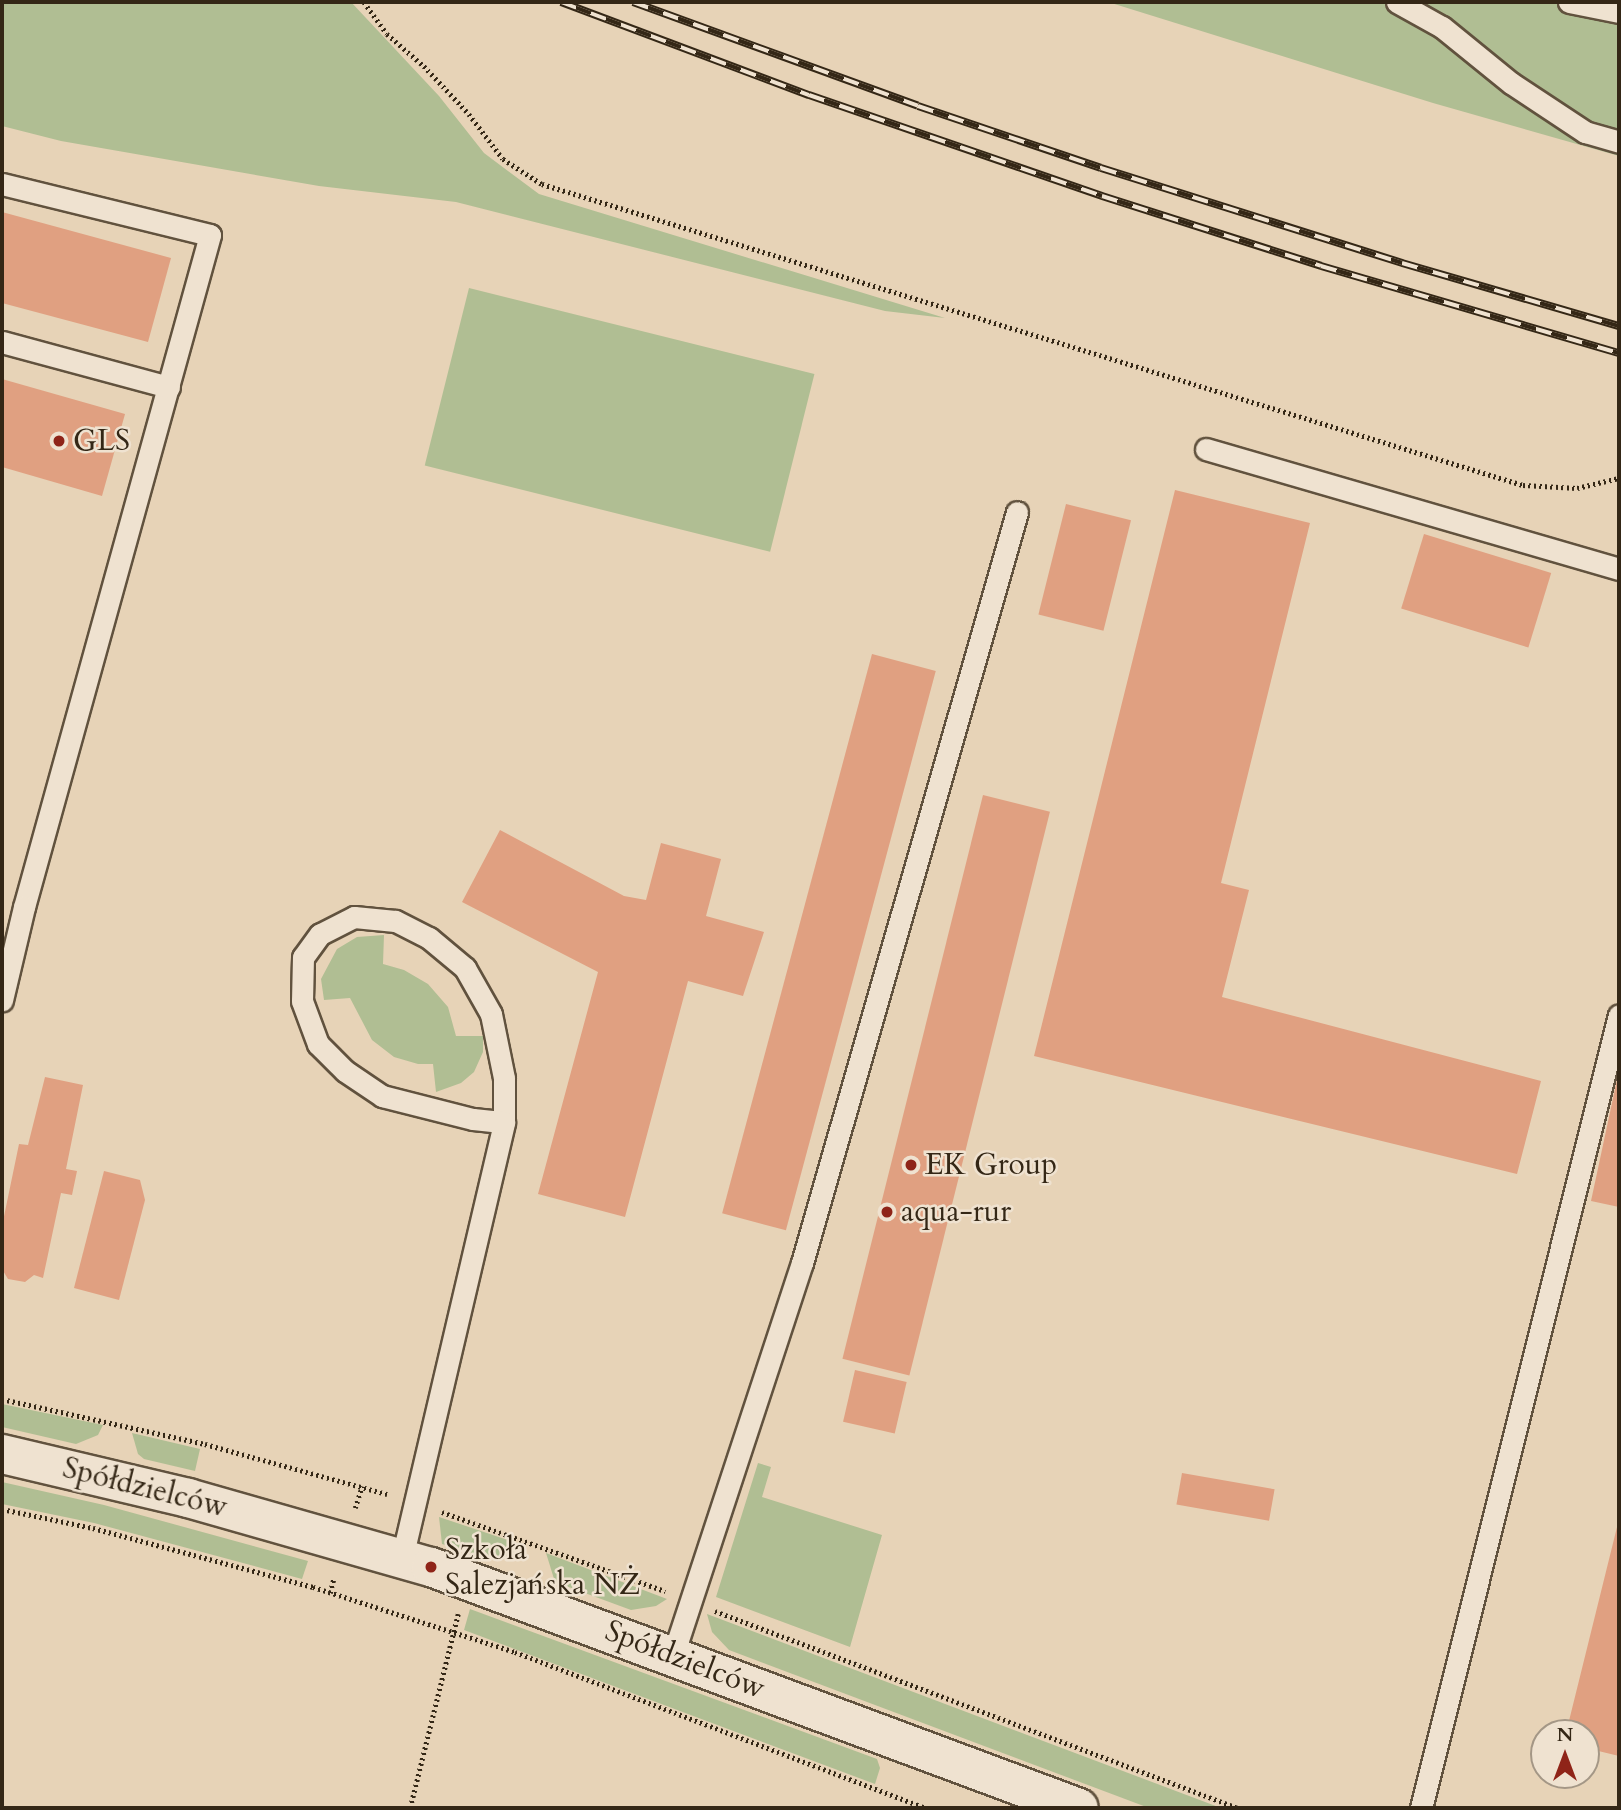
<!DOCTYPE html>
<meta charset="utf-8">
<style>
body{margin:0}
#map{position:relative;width:1621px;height:1810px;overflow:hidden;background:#e7d3b7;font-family:Cardo,serif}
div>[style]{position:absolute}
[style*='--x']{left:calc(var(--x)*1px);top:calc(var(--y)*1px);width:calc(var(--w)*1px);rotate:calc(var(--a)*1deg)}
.green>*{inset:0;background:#b0be93;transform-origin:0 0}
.building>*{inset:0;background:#e0a081;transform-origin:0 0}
.path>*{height:4.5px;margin-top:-2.25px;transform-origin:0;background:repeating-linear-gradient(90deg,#342716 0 2px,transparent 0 5.5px)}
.roads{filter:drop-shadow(2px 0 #61523e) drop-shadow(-2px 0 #61523e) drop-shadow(0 2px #61523e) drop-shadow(0 -2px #61523e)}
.service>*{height:21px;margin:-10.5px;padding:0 10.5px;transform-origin:10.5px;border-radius:10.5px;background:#efe2d0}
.tertiary>*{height:38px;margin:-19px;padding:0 19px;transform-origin:19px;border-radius:19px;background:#efe2d0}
.rail>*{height:8px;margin-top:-4px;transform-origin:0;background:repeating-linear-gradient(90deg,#efe2d0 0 16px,#342716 0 32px);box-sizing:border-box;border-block:2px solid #342716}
.dots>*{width:19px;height:19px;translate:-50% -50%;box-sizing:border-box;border:4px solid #efe2d0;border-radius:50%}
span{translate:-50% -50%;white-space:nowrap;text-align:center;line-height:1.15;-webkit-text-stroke:5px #efe2d0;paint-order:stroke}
.poi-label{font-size:30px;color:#342716}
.left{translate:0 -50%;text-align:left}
.street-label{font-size:30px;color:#342716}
.frame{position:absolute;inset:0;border:4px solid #342716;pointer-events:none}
.north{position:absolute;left:1530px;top:1719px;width:70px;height:70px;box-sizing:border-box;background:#efe2d0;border:2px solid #a49786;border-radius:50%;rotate:0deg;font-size:19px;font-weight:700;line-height:28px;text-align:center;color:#342716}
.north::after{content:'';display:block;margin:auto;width:24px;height:32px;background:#8f2418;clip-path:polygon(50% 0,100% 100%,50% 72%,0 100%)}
</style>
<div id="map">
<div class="green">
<div style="clip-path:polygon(2px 2px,351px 2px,439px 96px,484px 153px,539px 194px,945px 318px,885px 311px,456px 202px,319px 186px,61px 141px,2px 126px)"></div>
<div style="clip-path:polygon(1108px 2px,1619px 2px,1619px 156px,1433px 103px)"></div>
<div style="left:469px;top:288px;width:356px;height:183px;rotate:14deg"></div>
<div style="clip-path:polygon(384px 935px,383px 964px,404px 970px,428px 984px,448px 1007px,456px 1036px,483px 1036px,483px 1052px,474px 1072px,461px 1083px,436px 1092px,433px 1064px,418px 1064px,394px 1057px,372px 1040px,350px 998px,324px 1000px,321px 979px,337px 949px,357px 937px)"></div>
<div style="clip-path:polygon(2px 1404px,103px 1425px,98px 1435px,76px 1444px,2px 1427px)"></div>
<div style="clip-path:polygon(132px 1433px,200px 1449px,195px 1471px,144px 1459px,138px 1454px)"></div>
<div style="clip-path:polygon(758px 1463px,771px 1467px,762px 1497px,882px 1535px,850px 1647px,716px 1597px)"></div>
<div style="clip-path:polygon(2px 1482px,104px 1505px,308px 1561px,302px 1579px,94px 1523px,2px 1504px)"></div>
<div style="clip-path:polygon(439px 1517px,520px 1544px,511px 1556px,499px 1561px,442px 1544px)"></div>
<div style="clip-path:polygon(546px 1553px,667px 1599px,656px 1606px,631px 1610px,555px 1582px)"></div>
<div style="clip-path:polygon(470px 1609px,877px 1759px,880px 1768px,875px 1784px,464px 1630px)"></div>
<div style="clip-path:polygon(707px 1614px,1221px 1808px,1149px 1808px,729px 1650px,712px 1632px)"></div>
</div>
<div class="building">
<div style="clip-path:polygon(2px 212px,171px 258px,148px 342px,2px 303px)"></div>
<div style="clip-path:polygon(2px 379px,125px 414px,102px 496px,2px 467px)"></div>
<div style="clip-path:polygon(1175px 490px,1310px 523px,1221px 883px,1249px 890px,1222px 997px,1541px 1081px,1517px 1174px,1034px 1056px)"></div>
<div style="left:1066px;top:504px;width:67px;height:114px;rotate:14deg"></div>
<div style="left:1424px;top:534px;width:133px;height:78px;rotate:17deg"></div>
<div style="left:872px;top:654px;width:66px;height:579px;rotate:15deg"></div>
<div style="left:983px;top:795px;width:69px;height:581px;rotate:14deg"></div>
<div style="clip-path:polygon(500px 830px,624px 896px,646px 900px,661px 843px,721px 859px,706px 916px,764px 932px,743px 996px,688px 981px,625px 1217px,538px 1194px,598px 972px,462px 902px)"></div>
<div style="clip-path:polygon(1618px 1075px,1619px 1075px,1619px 1207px,1591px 1201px)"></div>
<div style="clip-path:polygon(45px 1077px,83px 1085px,66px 1169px,77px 1171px,72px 1195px,61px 1193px,43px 1278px,34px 1275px,25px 1282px,8px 1279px,2px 1269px,2px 1226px,19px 1144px,28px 1145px)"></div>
<div style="clip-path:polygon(104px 1171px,140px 1180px,145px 1200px,119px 1300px,74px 1288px)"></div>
<div style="left:855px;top:1370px;width:53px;height:53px;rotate:13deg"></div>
<div style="left:1182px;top:1473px;width:94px;height:32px;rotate:10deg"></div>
<div style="clip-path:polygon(1619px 1519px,1619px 1756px,1586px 1748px,1586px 1733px,1566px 1733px)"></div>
</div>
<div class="path">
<div style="--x:364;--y:2;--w:39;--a:54"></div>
<div style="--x:387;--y:34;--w:49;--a:40.9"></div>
<div style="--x:424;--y:66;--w:66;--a:46.8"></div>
<div style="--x:469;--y:114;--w:56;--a:52.9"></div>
<div style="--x:503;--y:159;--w:46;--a:32.7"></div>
<div style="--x:542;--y:184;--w:1026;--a:17.06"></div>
<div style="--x:1523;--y:485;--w:54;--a:3.2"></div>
<div style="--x:1577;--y:488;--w:43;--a:-13.4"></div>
<div style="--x:2;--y:1399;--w:208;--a:12.5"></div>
<div style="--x:205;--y:1444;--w:189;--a:15.4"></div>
<div style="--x:355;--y:1508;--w:23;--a:-72"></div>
<div style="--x:2;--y:1509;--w:93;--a:11.8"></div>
<div style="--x:93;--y:1528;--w:228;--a:15"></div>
<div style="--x:313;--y:1587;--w:212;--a:17.8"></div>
<div style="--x:515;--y:1652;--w:439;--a:20.8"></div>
<div style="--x:442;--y:1512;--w:237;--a:19.5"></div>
<div style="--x:330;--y:1593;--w:16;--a:-76"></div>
<div style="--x:715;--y:1611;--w:559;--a:20.64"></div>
<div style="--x:410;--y:1808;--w:200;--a:-76.1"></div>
</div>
<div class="roads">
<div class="service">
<div style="--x:1397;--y:2;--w:51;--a:29.1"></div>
<div style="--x:1442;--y:27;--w:89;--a:39.1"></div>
<div style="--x:1511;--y:83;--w:89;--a:33.5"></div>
<div style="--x:1585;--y:132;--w:35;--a:16"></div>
<div style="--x:1569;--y:2;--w:51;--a:11.3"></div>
<div style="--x:2;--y:184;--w:214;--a:13.8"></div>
<div style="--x:210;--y:235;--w:697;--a:105.47"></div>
<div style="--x:24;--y:907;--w:96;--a:103.3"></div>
<div style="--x:2;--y:342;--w:173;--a:15.1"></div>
<div style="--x:1206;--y:449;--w:430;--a:16.2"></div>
<div style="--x:402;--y:1558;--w:448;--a:-76.8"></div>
<div style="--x:504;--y:1122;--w:44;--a:-90"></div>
<div style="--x:504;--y:1078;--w:65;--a:-101.5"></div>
<div style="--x:491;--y:1014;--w:53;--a:-119.5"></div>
<div style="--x:465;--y:968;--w:47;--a:-140.2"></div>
<div style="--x:429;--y:938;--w:38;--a:-153"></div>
<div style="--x:395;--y:921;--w:41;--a:-174.4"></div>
<div style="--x:354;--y:917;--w:38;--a:153"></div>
<div style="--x:320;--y:934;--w:29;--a:126"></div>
<div style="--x:303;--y:957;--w:44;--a:91.3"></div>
<div style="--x:302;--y:1001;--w:46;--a:69.6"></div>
<div style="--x:318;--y:1044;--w:38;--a:45"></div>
<div style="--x:345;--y:1071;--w:45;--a:34"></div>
<div style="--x:382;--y:1096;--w:94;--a:14.2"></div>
<div style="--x:473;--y:1119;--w:31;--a:6"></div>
<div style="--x:673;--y:1655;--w:413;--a:-71.8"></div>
<div style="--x:802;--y:1263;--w:781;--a:-74.02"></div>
<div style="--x:1421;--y:1808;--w:817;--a:-75.98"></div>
</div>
<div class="tertiary">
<div style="--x:2;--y:1454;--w:191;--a:13.3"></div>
<div style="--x:188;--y:1498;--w:253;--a:15.9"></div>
<div style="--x:431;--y:1567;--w:691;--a:20.4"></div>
</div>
</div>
<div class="rail">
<div style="--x:561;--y:2;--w:265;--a:20.6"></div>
<div style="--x:809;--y:95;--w:310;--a:19"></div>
<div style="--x:1102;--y:196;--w:230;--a:17.7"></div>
<div style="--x:1321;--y:266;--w:310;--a:16.3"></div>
<div style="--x:633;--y:2;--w:303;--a:20"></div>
<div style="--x:918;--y:106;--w:193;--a:18.7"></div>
<div style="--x:1101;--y:168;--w:316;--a:17.5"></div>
<div style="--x:1402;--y:263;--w:226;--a:16.2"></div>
</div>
<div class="dots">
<div style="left:59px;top:441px;background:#8f2418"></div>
<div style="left:911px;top:1165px;background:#8f2418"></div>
<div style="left:887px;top:1212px;background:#8f2418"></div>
<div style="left:431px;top:1567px;background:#8f2418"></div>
</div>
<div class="poi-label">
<span class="left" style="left:73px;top:441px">GLS</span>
<span class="left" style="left:925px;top:1165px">EK Group</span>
<span class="left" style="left:901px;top:1212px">aqua-rur</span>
<span class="left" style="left:445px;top:1567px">Szkoła<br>Salezjańska NŻ</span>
</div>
<div class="street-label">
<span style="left:145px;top:1488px;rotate:14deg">Spółdzielców</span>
<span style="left:685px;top:1660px;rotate:21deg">Spółdzielców</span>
</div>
<div class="frame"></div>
<div class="north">N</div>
</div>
